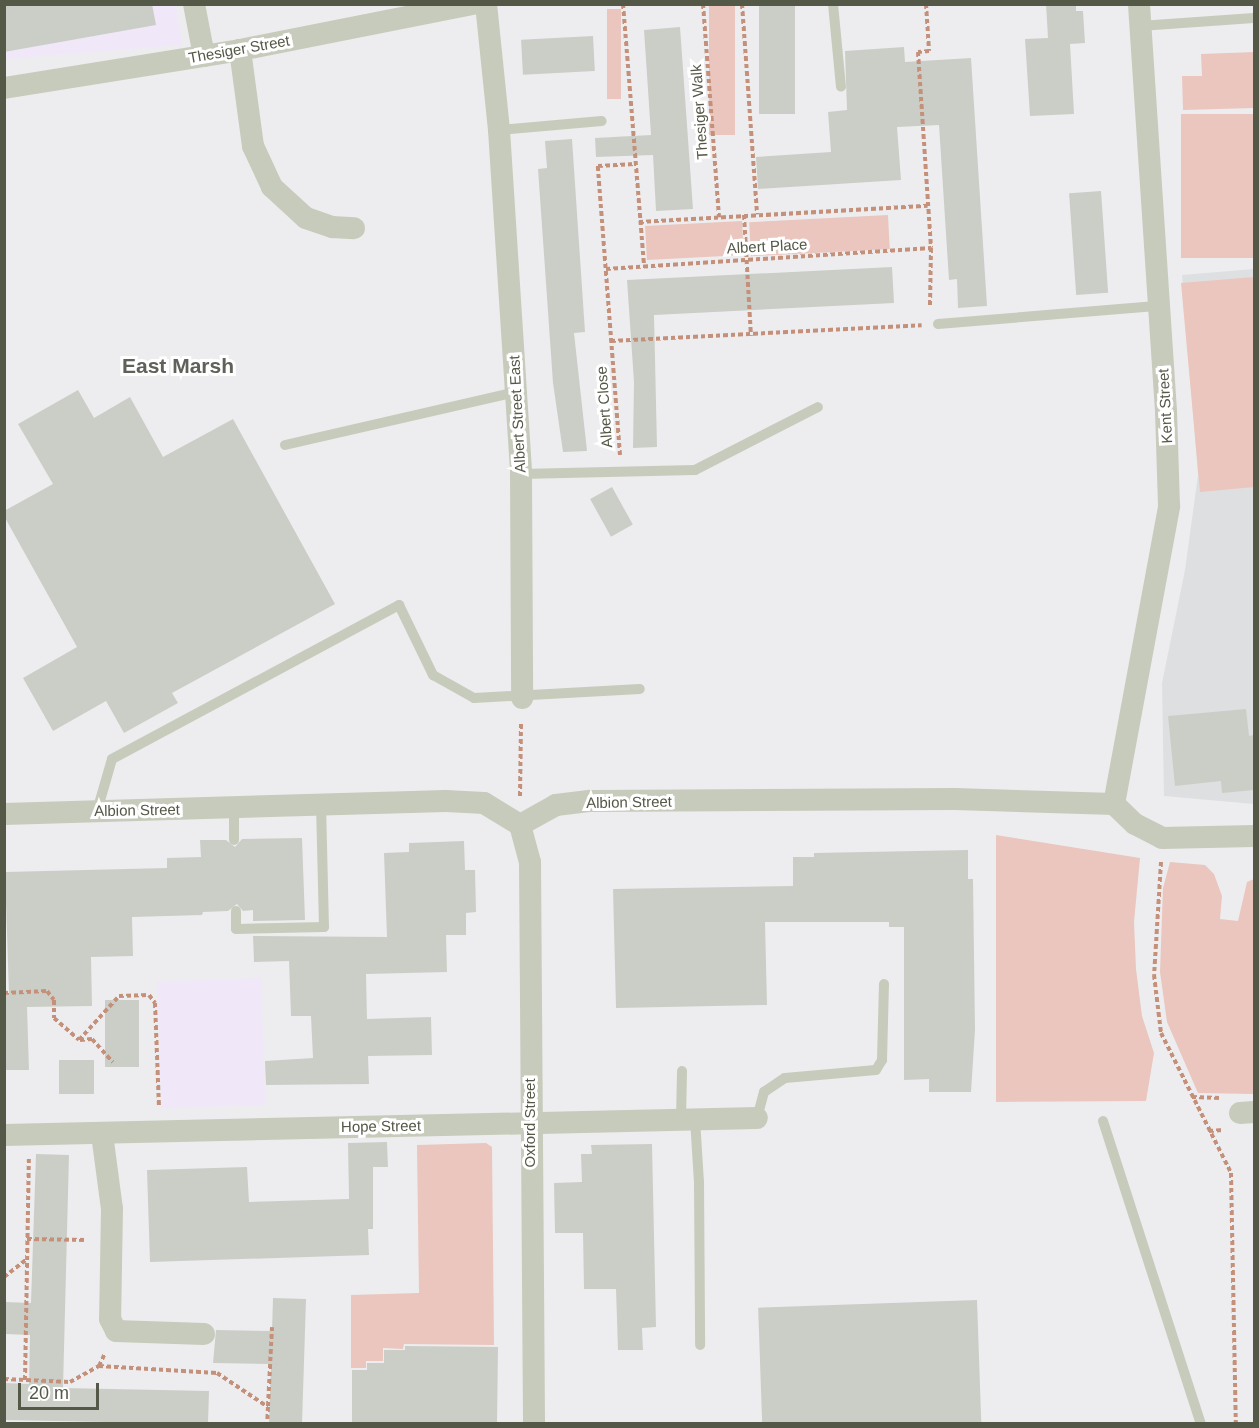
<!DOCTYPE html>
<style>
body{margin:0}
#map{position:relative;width:1259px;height:1428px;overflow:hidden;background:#ededef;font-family:Helvetica,sans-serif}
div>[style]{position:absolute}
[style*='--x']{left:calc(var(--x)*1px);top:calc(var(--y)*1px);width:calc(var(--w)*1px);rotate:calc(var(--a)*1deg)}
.commercial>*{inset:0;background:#f0e7f9;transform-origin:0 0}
.education>*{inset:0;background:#dedfe0}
.green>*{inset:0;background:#eac6be;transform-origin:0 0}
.building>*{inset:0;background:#cbcec7;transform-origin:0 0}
.path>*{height:4px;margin-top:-2px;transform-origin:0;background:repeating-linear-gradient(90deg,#c4907a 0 4.5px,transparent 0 7.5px)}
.service>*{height:10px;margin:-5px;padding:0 5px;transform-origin:5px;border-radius:5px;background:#c7cbbc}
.minor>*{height:22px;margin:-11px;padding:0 11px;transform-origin:11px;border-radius:11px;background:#c7cbbc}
span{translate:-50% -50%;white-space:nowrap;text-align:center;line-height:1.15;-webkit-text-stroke:6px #fff;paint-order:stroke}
.street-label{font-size:15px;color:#545847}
.district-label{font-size:21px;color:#5f615a;font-weight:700}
.frame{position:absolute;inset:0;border:6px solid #545847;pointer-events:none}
.scale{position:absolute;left:18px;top:1383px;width:81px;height:27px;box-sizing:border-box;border:3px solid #545847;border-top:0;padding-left:8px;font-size:18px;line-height:21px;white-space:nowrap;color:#545847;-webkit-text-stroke:4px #fff;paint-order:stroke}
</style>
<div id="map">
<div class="commercial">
<div style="clip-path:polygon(5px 5px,176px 5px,182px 45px,5px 59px)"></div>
<div style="left:261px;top:978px;width:127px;height:104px;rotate:88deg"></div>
</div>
<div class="education">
<div style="clip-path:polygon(1254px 269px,1254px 804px,1164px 796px,1162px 683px,1185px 570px,1198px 475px,1182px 275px)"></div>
</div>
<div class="green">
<div style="left:709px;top:5px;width:26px;height:130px"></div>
<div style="left:607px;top:9px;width:14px;height:90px"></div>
<div style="clip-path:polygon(1254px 52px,1254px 108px,1183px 110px,1182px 76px,1202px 76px,1201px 54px)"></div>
<div style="left:1254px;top:114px;width:144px;height:73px;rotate:90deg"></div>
<div style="left:888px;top:215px;width:34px;height:139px;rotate:87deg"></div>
<div style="left:742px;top:221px;width:34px;height:97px;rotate:87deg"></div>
<div style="clip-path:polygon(1254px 277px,1254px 487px,1200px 492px,1181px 283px)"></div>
<div style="clip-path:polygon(996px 835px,1140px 858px,1134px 922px,1136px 969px,1142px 1016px,1154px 1053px,1146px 1101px,996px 1102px)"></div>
<div style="clip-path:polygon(1170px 862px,1205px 865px,1214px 874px,1222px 896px,1220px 919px,1238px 921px,1247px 882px,1254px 879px,1254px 1094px,1198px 1093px,1167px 1022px,1160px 972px,1163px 888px)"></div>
<div style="clip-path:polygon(486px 1143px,492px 1147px,494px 1345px,404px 1344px,403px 1349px,383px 1348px,383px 1361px,366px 1361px,366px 1368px,351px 1368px,351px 1295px,419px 1293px,417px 1145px)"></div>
</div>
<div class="building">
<div style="clip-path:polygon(4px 4px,152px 4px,156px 25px,4px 52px)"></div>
<div style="left:759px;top:4px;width:36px;height:110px"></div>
<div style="clip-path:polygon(1046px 4px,1076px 4px,1076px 11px,1083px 11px,1085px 43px,1070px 44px,1074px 114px,1030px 116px,1025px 39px,1048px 38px)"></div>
<div style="clip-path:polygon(680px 27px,693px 209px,656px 211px,653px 155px,596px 157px,595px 138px,651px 135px,644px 30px)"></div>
<div style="left:593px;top:36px;width:35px;height:72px;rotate:87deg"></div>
<div style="clip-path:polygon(904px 47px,905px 62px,971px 58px,987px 306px,958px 308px,957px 279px,949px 280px,939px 125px,897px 127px,901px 180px,758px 189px,756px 157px,831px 152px,828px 112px,847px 110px,845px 51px)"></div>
<div style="clip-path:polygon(572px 139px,585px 332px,574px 333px,587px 451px,563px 452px,553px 383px,538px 169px,547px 168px,545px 141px)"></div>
<div style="left:1101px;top:191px;width:102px;height:32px;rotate:86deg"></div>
<div style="clip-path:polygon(892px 267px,894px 303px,654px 315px,657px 447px,633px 448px,634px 382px,627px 280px)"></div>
<div style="clip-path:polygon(78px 390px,94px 418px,130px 397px,163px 457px,233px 419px,335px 604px,172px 693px,178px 703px,124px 733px,106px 701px,53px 731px,23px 678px,77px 647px,4px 516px,4px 511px,53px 484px,18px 424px)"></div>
<div style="left:612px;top:487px;width:43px;height:25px;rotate:61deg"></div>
<div style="clip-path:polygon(1246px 709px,1249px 736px,1254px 735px,1254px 790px,1222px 793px,1221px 781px,1175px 786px,1168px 716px)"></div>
<div style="clip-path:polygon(302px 838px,305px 920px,253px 921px,253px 910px,243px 911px,237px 904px,228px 911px,203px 912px,202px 915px,132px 917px,133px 956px,91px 957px,92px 1006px,27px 1007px,29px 1070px,4px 1070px,4px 995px,9px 995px,5px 872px,167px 868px,167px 858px,201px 857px,200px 840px,226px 840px,235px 847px,242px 839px)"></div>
<div style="clip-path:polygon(464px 841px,465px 870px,475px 870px,476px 912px,466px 913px,466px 935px,446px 935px,447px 972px,366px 974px,367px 1019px,431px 1017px,432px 1055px,368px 1056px,369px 1084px,266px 1085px,265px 1061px,313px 1058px,311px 1016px,291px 1016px,289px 961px,254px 962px,253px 936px,387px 937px,384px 853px,409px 852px,409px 843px)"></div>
<div style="clip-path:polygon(968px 850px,968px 879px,973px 879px,975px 1030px,971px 1092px,929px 1092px,929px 1079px,904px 1080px,904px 927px,889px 927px,889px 922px,765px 922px,767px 1005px,616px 1008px,613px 889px,793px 886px,793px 857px,814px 857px,814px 853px)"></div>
<div style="left:105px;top:1000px;width:34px;height:67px"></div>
<div style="left:94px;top:1060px;width:34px;height:35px;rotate:90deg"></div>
<div style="clip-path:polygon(387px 1142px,388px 1167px,373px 1167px,373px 1229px,368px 1229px,369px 1255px,150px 1262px,147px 1170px,247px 1167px,249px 1202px,349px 1199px,348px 1143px)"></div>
<div style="clip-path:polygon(652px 1144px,656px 1327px,642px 1328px,643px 1350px,618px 1350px,616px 1289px,584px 1289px,583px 1233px,555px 1233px,554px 1183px,582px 1182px,581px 1154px,592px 1154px,591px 1145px)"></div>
<div style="clip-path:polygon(36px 1154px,69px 1155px,63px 1388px,209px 1391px,208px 1424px,4px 1420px,4px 1383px,29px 1384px,30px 1335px,4px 1334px,4px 1302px,31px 1303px)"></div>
<div style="clip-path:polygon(273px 1298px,306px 1299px,302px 1424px,269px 1424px,271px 1364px,213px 1363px,216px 1330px,272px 1331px)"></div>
<div style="left:977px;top:1300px;width:124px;height:219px;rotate:88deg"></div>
<div style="clip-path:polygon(405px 1346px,498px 1347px,497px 1424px,352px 1424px,352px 1370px,367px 1370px,367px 1363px,384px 1363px,384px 1350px,405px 1350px)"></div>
</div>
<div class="path">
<div style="--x:623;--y:4;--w:262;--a:85.4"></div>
<div style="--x:703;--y:4;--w:214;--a:85.7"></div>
<div style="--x:742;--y:4;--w:211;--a:85.9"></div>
<div style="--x:926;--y:4;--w:47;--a:86.3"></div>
<div style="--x:929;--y:51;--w:11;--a:175"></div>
<div style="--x:918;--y:52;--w:196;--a:86.2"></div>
<div style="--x:931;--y:248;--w:60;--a:91"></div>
<div style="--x:744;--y:215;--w:121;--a:86.7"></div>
<div style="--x:639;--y:222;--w:289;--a:-3.2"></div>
<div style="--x:606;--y:269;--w:326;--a:-3.7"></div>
<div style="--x:611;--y:341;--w:311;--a:-2.9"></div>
<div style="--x:620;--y:455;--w:290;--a:-94.4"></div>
<div style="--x:598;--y:166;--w:37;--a:-3"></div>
<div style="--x:520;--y:796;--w:74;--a:-89.2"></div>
<div style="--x:1161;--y:862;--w:113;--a:93.5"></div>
<div style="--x:1154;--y:975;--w:58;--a:83.1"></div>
<div style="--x:1161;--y:1033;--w:157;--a:63.4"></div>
<div style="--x:1231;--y:1173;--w:251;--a:88.9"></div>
<div style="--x:4;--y:993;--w:43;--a:-2.7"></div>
<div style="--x:47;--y:991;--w:11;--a:52"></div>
<div style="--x:54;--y:1000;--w:18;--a:90"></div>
<div style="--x:54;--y:1018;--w:33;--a:41"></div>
<div style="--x:79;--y:1040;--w:59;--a:-47.7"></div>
<div style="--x:119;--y:996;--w:30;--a:-2"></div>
<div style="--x:149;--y:995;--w:10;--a:53"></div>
<div style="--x:155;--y:1003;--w:104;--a:87.8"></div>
<div style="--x:80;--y:1040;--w:12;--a:-5"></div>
<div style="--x:92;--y:1039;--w:31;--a:48"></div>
<div style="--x:1192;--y:1097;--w:29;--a:2"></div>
<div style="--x:1209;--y:1131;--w:14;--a:-4"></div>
<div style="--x:27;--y:1239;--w:60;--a:1"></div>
<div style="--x:4;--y:1277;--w:29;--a:-38"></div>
<div style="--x:99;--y:1366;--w:118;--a:3.4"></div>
<div style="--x:217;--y:1373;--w:61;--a:33.7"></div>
<div style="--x:268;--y:1407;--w:17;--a:93"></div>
<div style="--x:4;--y:1379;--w:66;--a:2.6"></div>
<div style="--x:70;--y:1382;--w:33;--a:-29"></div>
<div style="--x:99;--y:1366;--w:14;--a:-65"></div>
<div style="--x:25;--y:1380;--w:221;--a:-89"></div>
<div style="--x:268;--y:1406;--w:79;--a:-87.1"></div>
</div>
<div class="service">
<div style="--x:833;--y:4;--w:83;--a:84.5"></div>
<div style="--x:1140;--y:26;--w:114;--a:-4"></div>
<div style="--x:499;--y:130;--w:103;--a:-5"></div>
<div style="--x:938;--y:324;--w:222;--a:-4.7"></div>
<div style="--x:285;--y:445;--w:237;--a:-12.9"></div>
<div style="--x:521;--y:474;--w:174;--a:-1.3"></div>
<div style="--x:695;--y:470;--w:138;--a:-27.1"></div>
<div style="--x:234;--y:809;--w:31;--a:90"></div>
<div style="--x:97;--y:811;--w:54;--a:-73.9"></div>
<div style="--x:112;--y:759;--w:326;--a:-28.2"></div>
<div style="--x:399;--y:605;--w:78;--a:64.1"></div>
<div style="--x:433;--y:675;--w:47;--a:29.3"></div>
<div style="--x:474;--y:698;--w:166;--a:-3.1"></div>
<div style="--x:236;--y:911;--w:18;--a:90"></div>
<div style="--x:236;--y:929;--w:88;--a:-1.3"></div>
<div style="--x:324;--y:927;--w:120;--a:-91.4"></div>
<div style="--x:757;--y:1118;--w:27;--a:-75"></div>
<div style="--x:764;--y:1092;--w:25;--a:-34"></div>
<div style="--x:785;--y:1078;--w:91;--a:-5"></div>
<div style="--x:876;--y:1070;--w:12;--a:-59"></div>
<div style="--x:882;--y:1060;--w:76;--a:-88.5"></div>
<div style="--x:695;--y:1119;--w:63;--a:86.4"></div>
<div style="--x:699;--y:1182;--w:163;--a:89.6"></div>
<div style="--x:681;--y:1120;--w:49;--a:-88.8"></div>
<div style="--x:1103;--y:1121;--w:318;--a:72.1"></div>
</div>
<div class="minor">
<div style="--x:194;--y:4;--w:53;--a:79.1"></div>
<div style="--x:486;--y:4;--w:127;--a:84.1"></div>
<div style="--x:499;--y:130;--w:345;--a:86.3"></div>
<div style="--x:521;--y:474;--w:224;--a:89.7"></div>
<div style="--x:240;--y:50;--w:97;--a:82.3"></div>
<div style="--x:253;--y:146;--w:45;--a:65.1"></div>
<div style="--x:272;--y:187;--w:46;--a:42.4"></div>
<div style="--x:306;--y:218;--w:28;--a:19"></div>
<div style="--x:332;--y:227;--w:22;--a:3"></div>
<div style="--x:4;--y:88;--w:239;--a:-9.1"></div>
<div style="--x:240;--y:50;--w:237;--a:-11.2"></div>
<div style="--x:1114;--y:804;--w:303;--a:-79.5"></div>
<div style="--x:1169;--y:506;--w:95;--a:-91.8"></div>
<div style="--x:1166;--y:411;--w:408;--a:-93.8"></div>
<div style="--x:4;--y:814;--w:442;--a:-1.7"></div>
<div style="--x:446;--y:801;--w:38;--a:3"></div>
<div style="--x:484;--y:803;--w:42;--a:31.4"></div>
<div style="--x:520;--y:825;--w:41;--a:-29.1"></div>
<div style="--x:556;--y:805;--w:35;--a:-7"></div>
<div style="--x:591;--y:801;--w:364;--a:-0.3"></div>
<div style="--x:955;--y:799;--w:159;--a:1.8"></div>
<div style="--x:1114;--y:804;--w:29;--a:44"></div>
<div style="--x:1135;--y:824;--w:30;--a:27"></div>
<div style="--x:1162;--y:838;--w:92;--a:-1.2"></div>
<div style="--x:520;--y:825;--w:38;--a:75"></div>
<div style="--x:530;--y:862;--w:562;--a:89.59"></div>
<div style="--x:1240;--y:1113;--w:14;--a:-4"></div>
<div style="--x:102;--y:1134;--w:76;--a:82.4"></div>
<div style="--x:112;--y:1209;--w:110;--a:91"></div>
<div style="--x:110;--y:1319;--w:13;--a:63"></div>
<div style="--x:116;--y:1331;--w:88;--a:2"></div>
<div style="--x:4;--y:1135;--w:753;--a:-1.29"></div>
</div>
<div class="street-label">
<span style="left:239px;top:49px;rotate:-10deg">Thesiger Street</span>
<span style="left:699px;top:112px;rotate:-94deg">Thesiger Walk</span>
<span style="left:767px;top:246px;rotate:-3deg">Albert Place</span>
<span style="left:1165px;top:406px;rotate:-93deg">Kent Street</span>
<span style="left:604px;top:407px;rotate:-94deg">Albert Close</span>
<span style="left:517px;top:414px;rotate:-93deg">Albert Street East</span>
<span style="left:629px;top:802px;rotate:-1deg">Albion Street</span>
<span style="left:137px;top:810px;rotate:-1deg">Albion Street</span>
<span style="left:530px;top:1123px;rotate:-90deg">Oxford Street</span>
<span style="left:381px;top:1126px;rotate:-1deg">Hope Street</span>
</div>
<div class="district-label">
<span style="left:178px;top:366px">East Marsh</span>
</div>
<div class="frame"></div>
<div class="scale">20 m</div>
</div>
